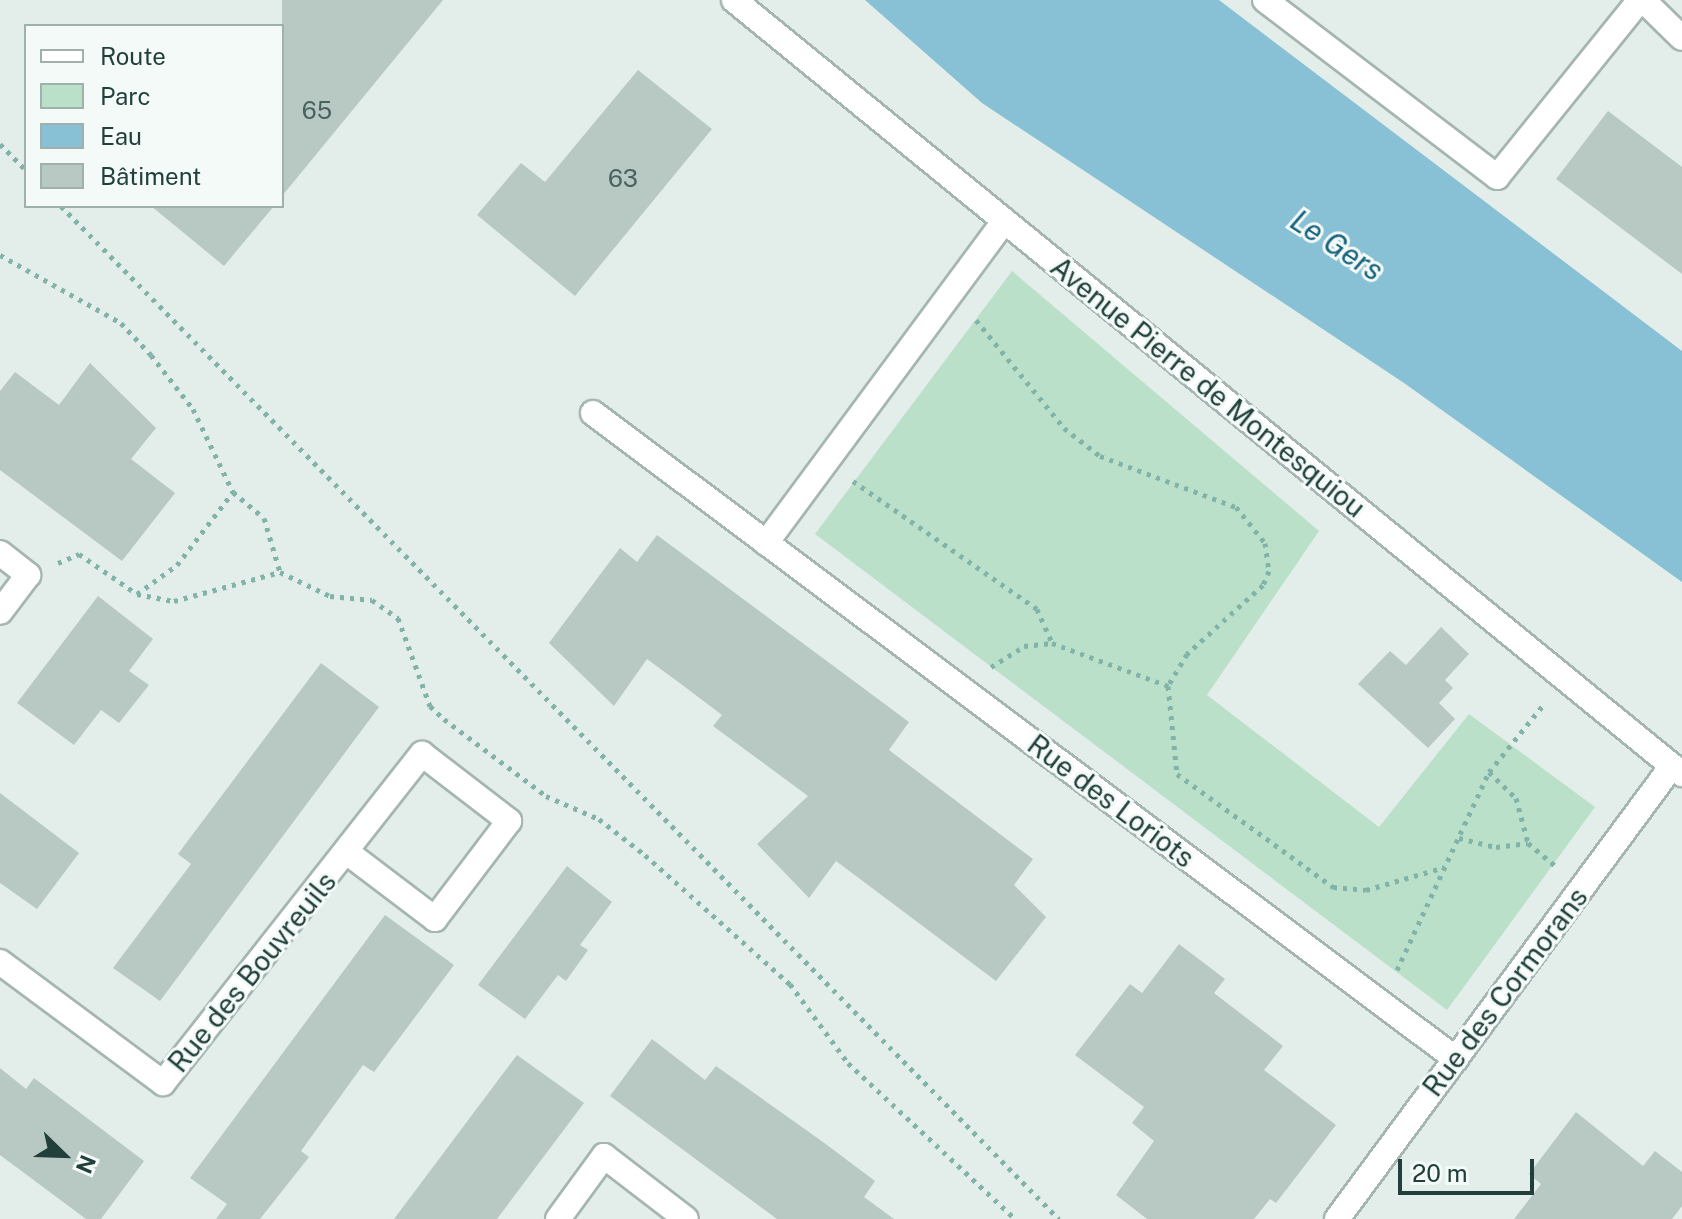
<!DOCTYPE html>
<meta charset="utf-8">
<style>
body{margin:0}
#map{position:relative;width:1682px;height:1219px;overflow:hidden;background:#e3eeea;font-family:"Public Sans",sans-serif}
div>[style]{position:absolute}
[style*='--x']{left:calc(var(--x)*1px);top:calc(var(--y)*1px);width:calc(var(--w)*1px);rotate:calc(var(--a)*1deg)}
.green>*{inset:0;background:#bbe0c9}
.water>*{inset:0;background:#88c1d5}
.building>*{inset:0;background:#b8c9c4}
.path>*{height:5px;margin-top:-2.5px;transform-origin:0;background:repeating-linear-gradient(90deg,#82b3a9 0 4px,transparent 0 10px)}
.roads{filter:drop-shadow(2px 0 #a5b6b2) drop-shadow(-2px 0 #a5b6b2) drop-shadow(0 2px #a5b6b2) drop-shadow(0 -2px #a5b6b2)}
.lane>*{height:24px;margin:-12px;padding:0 12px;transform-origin:12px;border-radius:12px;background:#fff}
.street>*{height:24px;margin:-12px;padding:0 12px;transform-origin:12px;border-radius:12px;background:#fff}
.secondary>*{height:24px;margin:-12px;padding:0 12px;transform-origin:12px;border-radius:12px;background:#fff}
span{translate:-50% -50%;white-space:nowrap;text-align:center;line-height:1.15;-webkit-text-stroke:6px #f4faf8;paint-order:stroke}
.number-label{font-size:24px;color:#48625d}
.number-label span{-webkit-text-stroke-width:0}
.street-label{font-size:28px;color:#22403b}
.water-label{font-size:30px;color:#186480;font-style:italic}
.legend{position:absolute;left:24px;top:24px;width:260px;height:184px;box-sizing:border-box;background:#f4faf8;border:2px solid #a0b0ac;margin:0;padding:10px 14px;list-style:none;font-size:24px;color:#22403b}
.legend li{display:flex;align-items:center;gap:16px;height:40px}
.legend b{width:40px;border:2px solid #a0b0ac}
.north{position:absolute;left:24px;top:1115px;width:80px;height:80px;-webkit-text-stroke:6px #f4faf8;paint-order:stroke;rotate:113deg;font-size:22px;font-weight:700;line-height:32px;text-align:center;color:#22403b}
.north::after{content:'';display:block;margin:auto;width:28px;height:36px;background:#22403b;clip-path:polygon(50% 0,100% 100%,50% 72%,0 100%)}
.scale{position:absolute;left:1398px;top:1159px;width:136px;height:36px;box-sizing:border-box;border:4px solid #22403b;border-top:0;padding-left:10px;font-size:24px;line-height:28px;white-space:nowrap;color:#22403b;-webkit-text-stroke:6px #f4faf8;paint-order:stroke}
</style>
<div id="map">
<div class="green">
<div style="clip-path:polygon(1012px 271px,1319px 531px,1207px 695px,1379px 827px,1469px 714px,1595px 807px,1447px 1010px,815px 534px)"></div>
</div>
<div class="water">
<div style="clip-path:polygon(865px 0,1219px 0,1682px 351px,1682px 582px,1404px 383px,982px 103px)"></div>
</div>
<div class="building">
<div style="clip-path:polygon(282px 0,443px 0,282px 196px)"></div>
<div style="clip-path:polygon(638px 70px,712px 129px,575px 296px,477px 215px,521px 163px,545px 182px)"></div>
<div style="clip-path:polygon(1608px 111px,1682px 167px,1682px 274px,1556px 179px)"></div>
<div style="clip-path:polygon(151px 206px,274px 206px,224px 266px)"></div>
<div style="clip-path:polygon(90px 363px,156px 428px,131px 459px,175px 493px,122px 561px,0 470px,0 391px,15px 372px,59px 405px)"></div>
<div style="clip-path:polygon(657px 535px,909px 722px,889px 750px,1033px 859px,1014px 885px,1046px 917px,996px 981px,836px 861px,809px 898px,757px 844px,808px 796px,713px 726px,722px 715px,685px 687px,647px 659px,614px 706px,549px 643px,620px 548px,637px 562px)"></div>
<div style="clip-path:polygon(98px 596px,153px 639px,129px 671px,149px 685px,119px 723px,101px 710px,74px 745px,17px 703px)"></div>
<div style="clip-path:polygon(1441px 627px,1469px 654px,1445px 680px,1453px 688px,1439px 703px,1455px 719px,1428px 748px,1358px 684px,1390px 651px,1406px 665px)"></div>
<div style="clip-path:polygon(321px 663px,379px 707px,160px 1001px,113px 968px,191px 864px,178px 854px)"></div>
<div style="clip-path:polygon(0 793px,79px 853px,37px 909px,0 883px)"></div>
<div style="clip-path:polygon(567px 866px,612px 902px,580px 945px,588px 950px,566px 981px,558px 975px,525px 1019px,478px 985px)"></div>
<div style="clip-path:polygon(385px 915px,454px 965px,374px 1072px,363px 1065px,301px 1151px,309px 1157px,260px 1219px,216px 1219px,227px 1204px,190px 1178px)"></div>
<div style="clip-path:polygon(1179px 944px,1225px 979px,1214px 993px,1283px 1046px,1264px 1070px,1336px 1125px,1276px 1203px,1270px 1199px,1254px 1219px,1147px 1219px,1116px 1195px,1154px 1141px,1132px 1123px,1144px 1107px,1075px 1055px,1130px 984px,1142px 993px)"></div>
<div style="clip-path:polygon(652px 1039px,705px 1080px,716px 1066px,823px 1142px,875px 1181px,864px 1197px,894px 1219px,777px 1219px,640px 1118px,610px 1096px)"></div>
<div style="clip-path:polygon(517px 1055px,584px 1103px,497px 1219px,394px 1219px)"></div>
<div style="clip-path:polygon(0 1068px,26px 1089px,34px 1078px,144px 1161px,101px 1219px,86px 1219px,0 1155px)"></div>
<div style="clip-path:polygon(1576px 1112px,1643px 1166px,1655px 1151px,1682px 1172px,1682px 1206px,1672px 1219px,1514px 1219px,1541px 1184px,1529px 1174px)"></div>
</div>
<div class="path">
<div style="--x:0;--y:144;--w:37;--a:45"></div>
<div style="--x:61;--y:206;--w:1422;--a:45.43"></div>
<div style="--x:0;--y:255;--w:139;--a:29.3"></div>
<div style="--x:121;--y:323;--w:44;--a:46.8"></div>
<div style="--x:151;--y:355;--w:68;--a:52.1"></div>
<div style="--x:193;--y:409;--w:92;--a:64.3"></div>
<div style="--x:233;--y:492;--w:40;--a:40"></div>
<div style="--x:264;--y:518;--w:56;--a:73.5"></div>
<div style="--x:280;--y:572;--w:55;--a:25.6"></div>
<div style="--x:330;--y:596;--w:42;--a:5.4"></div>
<div style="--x:372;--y:600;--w:32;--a:35"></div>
<div style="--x:398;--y:618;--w:94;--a:70"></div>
<div style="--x:430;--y:706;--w:19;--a:43"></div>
<div style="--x:444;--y:719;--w:128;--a:37"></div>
<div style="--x:546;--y:796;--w:58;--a:23.5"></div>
<div style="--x:599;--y:819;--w:58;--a:38"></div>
<div style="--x:645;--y:855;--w:194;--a:41.7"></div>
<div style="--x:790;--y:984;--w:98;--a:53.7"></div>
<div style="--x:848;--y:1063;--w:229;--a:43"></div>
<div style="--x:976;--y:320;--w:139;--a:50.8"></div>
<div style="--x:1064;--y:428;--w:46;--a:37.9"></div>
<div style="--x:1100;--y:456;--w:145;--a:20.6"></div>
<div style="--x:1236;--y:507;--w:46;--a:51.1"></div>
<div style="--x:1265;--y:543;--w:28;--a:82"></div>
<div style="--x:1269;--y:571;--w:15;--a:113"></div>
<div style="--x:1263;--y:585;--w:103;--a:137.8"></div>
<div style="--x:1187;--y:654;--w:37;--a:121"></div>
<div style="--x:1168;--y:686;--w:88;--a:84.2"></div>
<div style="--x:1177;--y:774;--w:193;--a:35.9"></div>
<div style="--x:1333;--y:887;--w:33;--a:5"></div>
<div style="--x:1366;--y:890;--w:82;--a:-16.2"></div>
<div style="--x:853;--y:481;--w:224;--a:34.8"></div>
<div style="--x:1037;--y:609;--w:37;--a:66"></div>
<div style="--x:58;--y:563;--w:23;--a:-23"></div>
<div style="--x:79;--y:554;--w:70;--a:34.6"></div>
<div style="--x:137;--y:594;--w:49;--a:-35.9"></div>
<div style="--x:177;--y:565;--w:92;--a:-52.5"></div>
<div style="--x:137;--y:594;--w:38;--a:11"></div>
<div style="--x:174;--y:601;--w:110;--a:-15.3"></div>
<div style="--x:991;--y:667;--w:39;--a:-32"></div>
<div style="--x:1024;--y:646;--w:28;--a:-6"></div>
<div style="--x:1052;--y:643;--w:124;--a:20.3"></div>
<div style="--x:1489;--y:772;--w:37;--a:44"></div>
<div style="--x:1516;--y:798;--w:47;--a:75.1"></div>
<div style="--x:1528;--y:843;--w:35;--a:40"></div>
<div style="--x:1459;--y:838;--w:38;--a:14"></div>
<div style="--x:1496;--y:847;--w:32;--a:-7"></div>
<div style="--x:1397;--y:970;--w:218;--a:-65.1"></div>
<div style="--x:1489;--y:772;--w:87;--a:-51"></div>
</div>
<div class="roads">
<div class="lane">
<div style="--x:1265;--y:0;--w:292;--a:37.3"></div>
<div style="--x:1497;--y:177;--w:228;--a:-51.1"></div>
<div style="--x:1643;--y:0;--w:54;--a:44.3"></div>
</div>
<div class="street">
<div style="--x:593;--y:413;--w:1078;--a:36.82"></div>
<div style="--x:766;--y:543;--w:400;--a:-53.5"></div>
<div style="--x:0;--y:553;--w:36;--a:38"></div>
<div style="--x:28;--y:575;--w:46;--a:127.1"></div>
<div style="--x:0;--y:962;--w:203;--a:36.6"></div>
<div style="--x:163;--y:1083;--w:419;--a:-51.8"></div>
<div style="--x:422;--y:754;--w:110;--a:37.6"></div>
<div style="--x:509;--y:821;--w:123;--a:127.1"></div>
<div style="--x:435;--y:919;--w:109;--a:-142.8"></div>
<div style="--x:558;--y:1219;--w:78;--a:-53.9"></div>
<div style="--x:604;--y:1156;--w:103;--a:37.5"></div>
<div style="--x:1337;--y:1219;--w:563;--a:-53.52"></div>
</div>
<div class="secondary">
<div style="--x:734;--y:0;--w:1224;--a:39.23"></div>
</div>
</div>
<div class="number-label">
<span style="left:317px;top:111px">65</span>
<span style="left:623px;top:179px">63</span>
</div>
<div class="street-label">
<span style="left:1208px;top:387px;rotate:39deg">Avenue Pierre de Montesquiou</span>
<span style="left:1111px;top:801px;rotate:37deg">Rue des Loriots</span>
<span style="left:252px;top:972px;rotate:-51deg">Rue des Bouvreuils</span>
<span style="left:1505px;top:992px;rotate:-53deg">Rue des Cormorans</span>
</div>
<div class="water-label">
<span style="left:1337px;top:245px;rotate:33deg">Le Gers</span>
</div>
<ul class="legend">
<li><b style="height:10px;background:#fff"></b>Route</li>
<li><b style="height:22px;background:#bbe0c9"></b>Parc</li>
<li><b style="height:22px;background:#88c1d5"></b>Eau</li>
<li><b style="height:22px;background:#b8c9c4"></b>Bâtiment</li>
</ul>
<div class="north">N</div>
<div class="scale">20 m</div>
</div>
